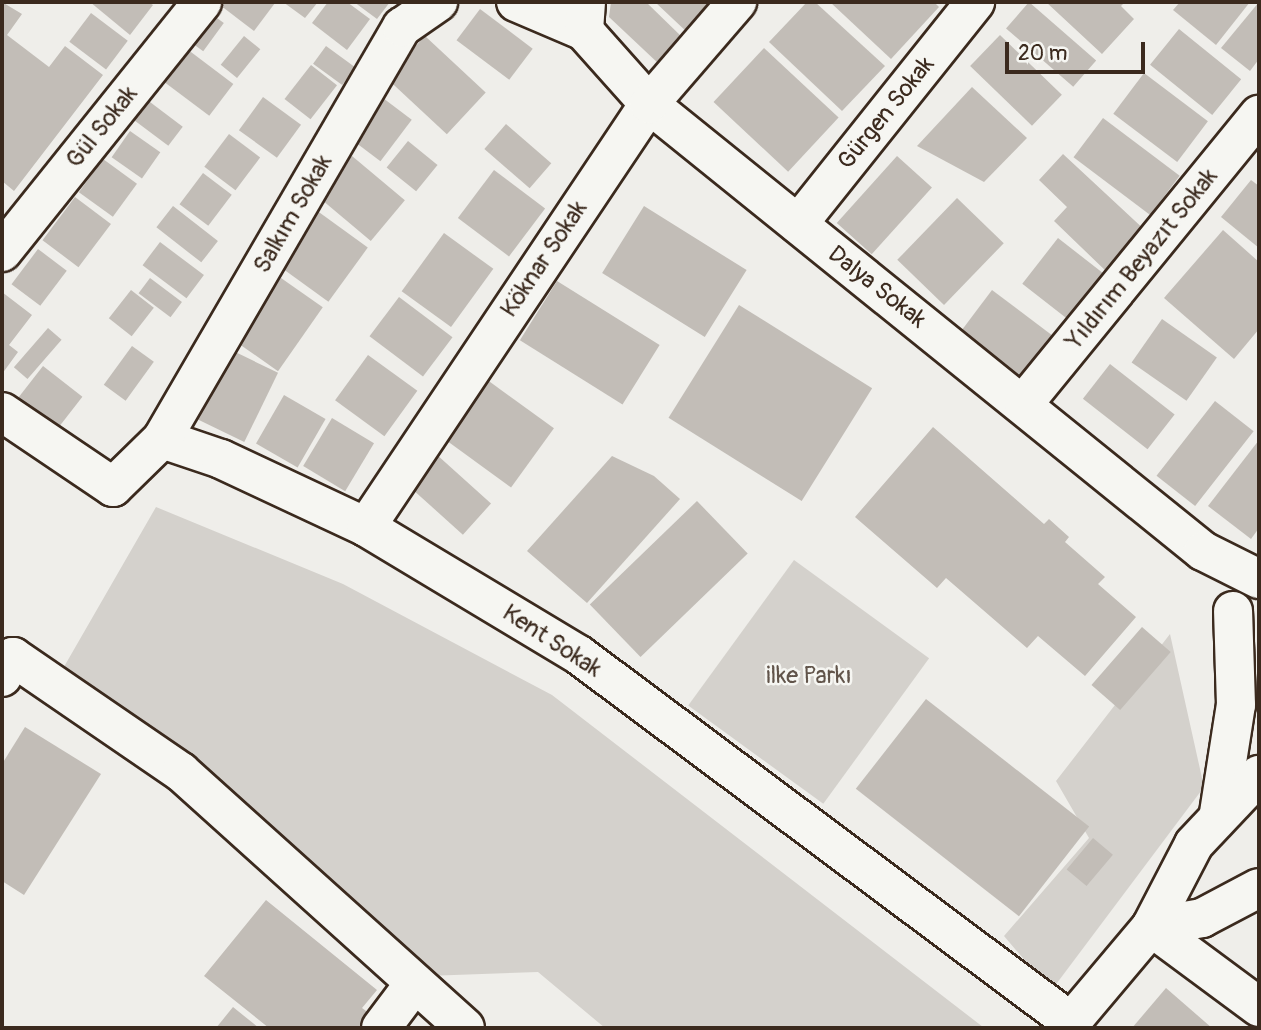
<!DOCTYPE html>
<meta charset="utf-8">
<style>
body{margin:0}
#map{position:relative;width:1261px;height:1030px;overflow:hidden;background:#efeeea;font-family:Pangolin,sans-serif}
div>[style]{position:absolute}
[style*='--x']{left:calc(var(--x)*1px);top:calc(var(--y)*1px);width:calc(var(--w)*1px);rotate:calc(var(--a)*1deg)}
.green>*{inset:0;background:#d4d1cc;transform-origin:0 0}
.building>*{inset:0;background:#c2bdb7;transform-origin:0 0}
.roads{filter:drop-shadow(2px 0 #3b2a1e) drop-shadow(-2px 0 #3b2a1e) drop-shadow(0 2px #3b2a1e) drop-shadow(0 -2px #3b2a1e)}
.minor>*{height:38px;margin:-19px;padding:0 19px;transform-origin:19px;border-radius:19px;background:#f6f6f2}
.major>*{height:38px;margin:-19px;padding:0 19px;transform-origin:19px;border-radius:19px;background:#f6f6f2}
span{translate:-50% -50%;white-space:nowrap;text-align:center;line-height:1.15;-webkit-text-stroke:5px #f6f6f2;paint-order:stroke}
.street-label{font-size:24px;color:#3b2a1e}
.park-label{font-size:24px;color:#61544a}
.frame{position:absolute;inset:0;border:4px solid #3b2a1e;pointer-events:none}
.scale{position:absolute;left:1005px;top:42px;width:140px;height:32px;box-sizing:border-box;border:4px solid #3b2a1e;border-top:0;padding-left:9px;font-size:21px;line-height:24px;white-space:nowrap;color:#3b2a1e;-webkit-text-stroke:5px #f6f6f2;paint-order:stroke}
</style>
<div id="map">
<div class="green">
<div style="clip-path:polygon(156px 507px,343px 584px,552px 695px,983px 1027px,605px 1028px,538px 972px,426px 976px,61px 672px)"></div>
<div style="left:794px;top:560px;width:167px;height:180px;rotate:36deg"></div>
<div style="clip-path:polygon(1170px 634px,1204px 787px,1051px 991px,1004px 936px,1089px 838px,1056px 781px)"></div>
</div>
<div class="building">
<div style="clip-path:polygon(2px 2px,22px 14px,7px 35px,49px 67px,65px 46px,103px 75px,14px 191px,2px 181px)"></div>
<div style="clip-path:polygon(90px 2px,148px 2px,153px 5px,130px 35px)"></div>
<div style="clip-path:polygon(216px 2px,274px 2px,275px 3px,254px 31px)"></div>
<div style="clip-path:polygon(283px 2px,318px 2px,305px 18px)"></div>
<div style="clip-path:polygon(328px 2px,347px 2px,370px 19px,347px 50px,312px 23px)"></div>
<div style="clip-path:polygon(354px 2px,390px 2px,377px 19px)"></div>
<div style="clip-path:polygon(611px 2px,646px 2px,684px 39px,660px 65px,609px 17px)"></div>
<div style="clip-path:polygon(655px 2px,718px 2px,689px 34px)"></div>
<div style="clip-path:polygon(807px 2px,815px 2px,885px 66px,842px 111px,769px 42px)"></div>
<div style="clip-path:polygon(830px 2px,934px 2px,939px 7px,891px 59px)"></div>
<div style="left:1029px;top:2px;width:89px;height:35px;rotate:41deg"></div>
<div style="clip-path:polygon(1046px 2px,1125px 2px,1121px 6px,1134px 19px,1102px 54px)"></div>
<div style="clip-path:polygon(1180px 2px,1250px 2px,1216px 45px,1173px 10px)"></div>
<div style="clip-path:polygon(1259px 2px,1259px 59px,1250px 71px,1221px 48px)"></div>
<div style="left:480px;top:9px;width:66px;height:39px;rotate:37deg"></div>
<div style="left:206px;top:10px;width:22px;height:35px;rotate:36deg"></div>
<div style="left:91px;top:13px;width:46px;height:36px;rotate:37deg"></div>
<div style="left:1179px;top:29px;width:80px;height:46px;rotate:39deg"></div>
<div style="left:1000px;top:35px;width:86px;height:43px;rotate:44deg"></div>
<div style="left:244px;top:36px;width:21px;height:37px;rotate:39deg"></div>
<div style="left:425px;top:36px;width:83px;height:57px;rotate:43deg"></div>
<div style="left:183px;top:46px;width:63px;height:40px;rotate:37deg"></div>
<div style="left:326px;top:46px;width:36px;height:22px;rotate:36deg"></div>
<div style="left:764px;top:48px;width:102px;height:74px;rotate:43deg"></div>
<div style="left:311px;top:65px;width:33px;height:43px;rotate:38deg"></div>
<div style="left:1144px;top:73px;width:80px;height:51px;rotate:37deg"></div>
<div style="clip-path:polygon(972px 87px,1027px 138px,984px 182px,917px 146px)"></div>
<div style="left:379px;top:95px;width:41px;height:52px;rotate:37deg"></div>
<div style="left:263px;top:97px;width:47px;height:41px;rotate:36deg"></div>
<div style="left:146px;top:99px;width:46px;height:24px;rotate:37deg"></div>
<div style="left:1103px;top:118px;width:96px;height:49px;rotate:37deg"></div>
<div style="left:506px;top:124px;width:60px;height:33px;rotate:41deg"></div>
<div style="left:130px;top:131px;width:37px;height:32px;rotate:35deg"></div>
<div style="left:229px;top:134px;width:39px;height:41px;rotate:37deg"></div>
<div style="left:408px;top:141px;width:38px;height:34px;rotate:39deg"></div>
<div style="clip-path:polygon(1063px 154px,1148px 233px,1109px 274px,1054px 221px,1067px 207px,1039px 180px)"></div>
<div style="left:352px;top:156px;width:69px;height:53px;rotate:40deg"></div>
<div style="left:897px;top:156px;width:47px;height:90px;rotate:42deg"></div>
<div style="left:103px;top:159px;width:42px;height:41px;rotate:36deg"></div>
<div style="left:494px;top:170px;width:64px;height:60px;rotate:37deg"></div>
<div style="left:203px;top:173px;width:36px;height:39px;rotate:37deg"></div>
<div style="clip-path:polygon(1251px 180px,1259px 186px,1259px 248px,1221px 217px)"></div>
<div style="left:75px;top:197px;width:45px;height:54px;rotate:37deg"></div>
<div style="left:957px;top:198px;width:65px;height:86px;rotate:44deg"></div>
<div style="left:173px;top:206px;width:57px;height:27px;rotate:38deg"></div>
<div style="left:644px;top:206px;width:121px;height:79px;rotate:32deg"></div>
<div style="left:316px;top:210px;width:64px;height:67px;rotate:36deg"></div>
<div style="clip-path:polygon(1223px 230px,1259px 262px,1259px 329px,1234px 359px,1164px 298px)"></div>
<div style="left:444px;top:233px;width:61px;height:72px;rotate:36deg"></div>
<div style="left:1058px;top:238px;width:70px;height:58px;rotate:38deg"></div>
<div style="left:160px;top:242px;width:55px;height:29px;rotate:37deg"></div>
<div style="left:38px;top:249px;width:36px;height:44px;rotate:37deg"></div>
<div style="left:150px;top:278px;width:40px;height:19px;rotate:37deg"></div>
<div style="left:281px;top:278px;width:51px;height:78px;rotate:35deg"></div>
<div style="left:557px;top:281px;width:121px;height:70px;rotate:32deg"></div>
<div style="left:131px;top:290px;width:29px;height:36px;rotate:38deg"></div>
<div style="left:992px;top:290px;width:88px;height:55px;rotate:37deg"></div>
<div style="clip-path:polygon(2px 292px,32px 315px,9px 345px,18px 352px,2px 374px)"></div>
<div style="left:399px;top:297px;width:67px;height:49px;rotate:37deg"></div>
<div style="left:739px;top:305px;width:157px;height:133px;rotate:32deg"></div>
<div style="left:1162px;top:319px;width:67px;height:53px;rotate:35deg"></div>
<div style="left:48px;top:328px;width:18px;height:52px;rotate:41deg"></div>
<div style="left:132px;top:346px;width:27px;height:48px;rotate:36deg"></div>
<div style="left:225px;top:347px;width:59px;height:77px;rotate:26deg"></div>
<div style="left:368px;top:355px;width:61px;height:56px;rotate:36deg"></div>
<div style="left:1110px;top:364px;width:82px;height:44px;rotate:38deg"></div>
<div style="left:43px;top:366px;width:50px;height:43px;rotate:38deg"></div>
<div style="left:486px;top:379px;width:84px;height:73px;rotate:36deg"></div>
<div style="left:284px;top:395px;width:48px;height:56px;rotate:30deg"></div>
<div style="left:1215px;top:401px;width:49px;height:95px;rotate:38deg"></div>
<div style="left:332px;top:418px;width:49px;height:56px;rotate:31deg"></div>
<div style="clip-path:polygon(933px 427px,1044px 524px,1049px 519px,1069px 537px,1065px 542px,1105px 577px,1098px 584px,1136px 617px,1085px 676px,1038px 636px,1027px 648px,946px 578px,937px 588px,855px 517px)"></div>
<div style="clip-path:polygon(1259px 440px,1259px 528px,1251px 539px,1208px 506px)"></div>
<div style="left:436px;top:454px;width:74px;height:42px;rotate:42deg"></div>
<div style="clip-path:polygon(612px 456px,654px 476px,680px 499px,587px 603px,527px 551px)"></div>
<div style="left:697px;top:501px;width:73px;height:149px;rotate:46deg"></div>
<div style="left:1142px;top:627px;width:38px;height:77px;rotate:41deg"></div>
<div style="left:926px;top:699px;width:207px;height:114px;rotate:38deg"></div>
<div style="clip-path:polygon(25px 727px,101px 774px,24px 895px,2px 881px,2px 764px)"></div>
<div style="left:1093px;top:838px;width:26px;height:41px;rotate:40deg"></div>
<div style="clip-path:polygon(266px 900px,377px 990px,362px 1008px,373px 1016px,363px 1028px,269px 1028px,204px 976px)"></div>
<div style="clip-path:polygon(1166px 988px,1212px 1028px,1132px 1028px)"></div>
<div style="clip-path:polygon(233px 1007px,259px 1028px,216px 1028px)"></div>
</div>
<div class="roads">
<div class="minor">
<div style="--x:516;--y:2;--w:74;--a:23.1"></div>
<div style="--x:586;--y:2;--w:29;--a:94"></div>
<div style="--x:584;--y:31;--w:98;--a:48.3"></div>
<div style="--x:649;--y:104;--w:712;--a:38.9"></div>
<div style="--x:1203;--y:551;--w:63;--a:26.6"></div>
<div style="--x:798;--y:224;--w:284;--a:-51.4"></div>
<div style="--x:2;--y:252;--w:320;--a:-51.3"></div>
<div style="--x:1024;--y:403;--w:372;--a:-50.8"></div>
<div style="--x:2;--y:412;--w:134;--a:34"></div>
<div style="--x:113;--y:487;--w:69;--a:-44.4"></div>
<div style="--x:162;--y:439;--w:62;--a:18.7"></div>
<div style="--x:221;--y:459;--w:160;--a:25.1"></div>
<div style="--x:366;--y:527;--w:249;--a:31"></div>
<div style="--x:579;--y:655;--w:614;--a:36.72"></div>
<div style="--x:162;--y:439;--w:477;--a:-59.8"></div>
<div style="--x:402;--y:27;--w:44;--a:-34.8"></div>
<div style="--x:366;--y:527;--w:509;--a:-56.22"></div>
<div style="--x:649;--y:104;--w:135;--a:-49.2"></div>
<div style="--x:2;--y:677;--w:23;--a:-61"></div>
<div style="--x:13;--y:657;--w:204;--a:34.4"></div>
<div style="--x:181;--y:772;--w:382;--a:42"></div>
<div style="--x:1219;--y:813;--w:109;--a:-81.1"></div>
<div style="--x:1236;--y:705;--w:94;--a:-91.8"></div>
<div style="--x:1151;--y:927;--w:134;--a:36.5"></div>
<div style="--x:381;--y:1028;--w:55;--a:-53.1"></div>
</div>
<div class="major">
<div style="--x:1151;--y:927;--w:52;--a:-10"></div>
<div style="--x:1202;--y:918;--w:64;--a:-27.8"></div>
<div style="--x:1066;--y:1028;--w:132;--a:-49.9"></div>
<div style="--x:1151;--y:927;--w:93;--a:-62.6"></div>
<div style="--x:1194;--y:844;--w:95;--a:-46.7"></div>
</div>
</div>
<div class="street-label">
<span style="left:886px;top:113px;rotate:-51deg">Gürgen Sokak</span>
<span style="left:102px;top:127px;rotate:-51deg">Gül Sokak</span>
<span style="left:293px;top:214px;rotate:-60deg">Salkım Sokak</span>
<span style="left:544px;top:259px;rotate:-56deg">Köknar Sokak</span>
<span style="left:1142px;top:259px;rotate:-51deg">Yıldırım Beyazıt Sokak</span>
<span style="left:877px;top:287px;rotate:38deg">Dalya Sokak</span>
<span style="left:552px;top:641px;rotate:33deg">Kent Sokak</span>
</div>
<div class="park-label">
<span style="left:809px;top:676px">ilke Parkı</span>
</div>
<div class="frame"></div>
<div class="scale">20 m</div>
</div>
